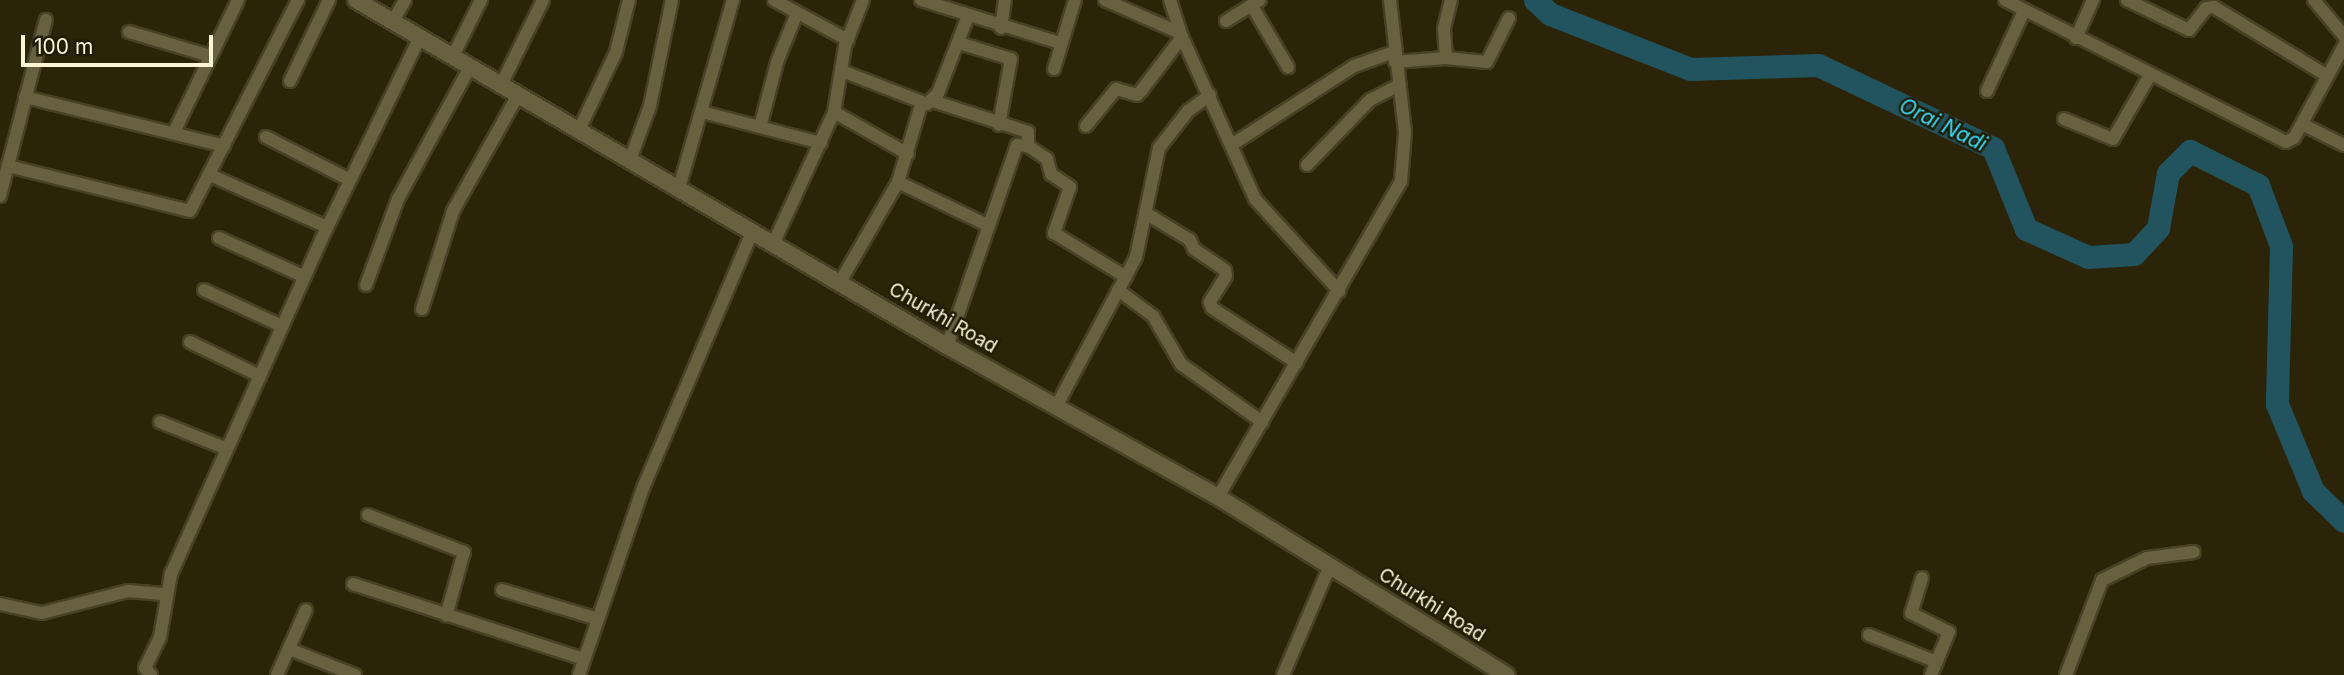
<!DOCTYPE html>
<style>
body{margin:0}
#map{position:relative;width:2344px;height:675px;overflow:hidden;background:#2b2409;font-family:Inter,sans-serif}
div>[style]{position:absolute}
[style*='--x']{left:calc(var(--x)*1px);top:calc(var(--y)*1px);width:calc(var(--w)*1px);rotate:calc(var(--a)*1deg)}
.river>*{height:23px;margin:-11.5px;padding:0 11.5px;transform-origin:11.5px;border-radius:11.5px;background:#21545f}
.roads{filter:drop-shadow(2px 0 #484125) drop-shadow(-2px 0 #484125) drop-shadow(0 2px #484125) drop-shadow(0 -2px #484125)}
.minor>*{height:12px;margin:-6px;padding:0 6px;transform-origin:6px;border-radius:6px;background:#696040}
.tertiary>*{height:16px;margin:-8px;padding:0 8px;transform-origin:8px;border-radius:8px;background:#696040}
span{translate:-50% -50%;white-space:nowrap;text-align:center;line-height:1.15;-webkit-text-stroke:5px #221b02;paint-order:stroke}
.street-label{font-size:19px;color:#fdf4d4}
.water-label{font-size:21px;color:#2edcfc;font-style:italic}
.scale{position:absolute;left:21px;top:35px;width:192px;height:32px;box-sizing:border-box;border:4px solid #fdf4d4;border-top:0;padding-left:9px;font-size:21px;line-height:24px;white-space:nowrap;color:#fdf4d4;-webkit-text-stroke:5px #221b02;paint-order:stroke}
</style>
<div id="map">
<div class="river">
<div style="--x:1535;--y:0;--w:21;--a:43"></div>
<div style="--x:1550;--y:14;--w:150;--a:21.4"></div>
<div style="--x:1690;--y:69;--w:128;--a:-1.8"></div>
<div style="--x:1818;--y:65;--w:194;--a:25.4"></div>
<div style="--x:1993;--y:148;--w:87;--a:67.8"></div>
<div style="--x:2026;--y:229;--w:68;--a:24.3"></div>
<div style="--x:2088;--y:257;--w:46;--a:-3.7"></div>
<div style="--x:2134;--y:254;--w:35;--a:-47"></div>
<div style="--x:2158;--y:228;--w:56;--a:-79.7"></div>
<div style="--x:2168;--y:173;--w:31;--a:-45"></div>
<div style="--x:2190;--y:151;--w:76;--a:26.6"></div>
<div style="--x:2258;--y:185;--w:65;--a:69.3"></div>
<div style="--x:2281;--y:246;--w:158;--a:91.5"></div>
<div style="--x:2277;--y:404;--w:94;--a:67.5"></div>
<div style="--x:2313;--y:491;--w:43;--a:44.1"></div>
</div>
<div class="roads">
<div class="minor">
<div style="--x:774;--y:0;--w:84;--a:28.4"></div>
<div style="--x:921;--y:0;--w:145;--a:17.2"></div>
<div style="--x:1105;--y:0;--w:82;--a:23.7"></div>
<div style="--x:1170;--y:0;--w:39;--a:72"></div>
<div style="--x:1182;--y:37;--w:178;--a:65.7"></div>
<div style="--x:1255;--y:199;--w:125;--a:47.6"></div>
<div style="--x:2005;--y:0;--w:315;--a:26.8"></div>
<div style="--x:2286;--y:142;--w:9;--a:-27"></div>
<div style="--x:2294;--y:138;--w:105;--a:-61.5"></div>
<div style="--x:2127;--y:0;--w:69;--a:25.8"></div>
<div style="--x:2189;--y:30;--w:28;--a:-52"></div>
<div style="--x:2206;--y:8;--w:8;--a:-7"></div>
<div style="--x:2214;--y:7;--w:131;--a:31.3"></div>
<div style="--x:2314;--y:0;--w:47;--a:50.2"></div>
<div style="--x:1252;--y:6;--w:71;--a:59.5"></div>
<div style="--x:393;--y:21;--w:24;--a:-60"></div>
<div style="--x:1226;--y:21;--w:40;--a:-32"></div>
<div style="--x:1001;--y:28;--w:28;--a:-82"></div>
<div style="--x:129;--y:32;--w:84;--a:16.5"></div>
<div style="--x:2076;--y:38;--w:42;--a:-65.9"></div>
<div style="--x:959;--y:43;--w:54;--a:17.1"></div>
<div style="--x:1011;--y:59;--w:67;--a:100.3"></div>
<div style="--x:453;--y:56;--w:63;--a:-63.4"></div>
<div style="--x:1446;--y:58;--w:30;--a:-94"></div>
<div style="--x:1444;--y:28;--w:29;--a:-76"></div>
<div style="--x:1395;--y:62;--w:51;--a:-4.5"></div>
<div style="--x:1446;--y:58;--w:41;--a:5.6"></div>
<div style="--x:1487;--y:62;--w:49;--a:-63.4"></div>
<div style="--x:1054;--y:69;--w:72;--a:-73.1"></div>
<div style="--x:842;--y:71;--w:91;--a:21.2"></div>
<div style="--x:927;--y:104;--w:16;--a:-45"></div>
<div style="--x:938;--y:93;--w:83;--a:-68.7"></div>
<div style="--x:290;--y:81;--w:90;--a:-64.3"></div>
<div style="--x:501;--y:85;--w:95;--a:-63.7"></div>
<div style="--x:1987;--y:91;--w:88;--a:-65.2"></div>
<div style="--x:25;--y:97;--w:205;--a:13.8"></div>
<div style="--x:933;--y:101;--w:100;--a:18.1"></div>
<div style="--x:1028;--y:132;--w:14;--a:90"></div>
<div style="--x:702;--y:112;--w:123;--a:14.6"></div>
<div style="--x:834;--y:112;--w:85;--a:29.6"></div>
<div style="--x:2064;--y:119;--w:53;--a:22.2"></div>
<div style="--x:2113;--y:139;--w:74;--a:-60"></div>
<div style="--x:2302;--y:124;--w:47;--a:26.6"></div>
<div style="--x:1086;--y:126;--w:48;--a:-51"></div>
<div style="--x:1116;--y:89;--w:22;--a:16"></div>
<div style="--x:1137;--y:95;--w:6;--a:-45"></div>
<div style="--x:1141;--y:91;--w:68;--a:-52.8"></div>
<div style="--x:760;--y:127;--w:67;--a:-75.3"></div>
<div style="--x:777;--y:62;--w:53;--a:-67.8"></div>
<div style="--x:579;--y:130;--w:86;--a:-64.6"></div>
<div style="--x:616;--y:52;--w:54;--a:-76"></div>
<div style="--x:174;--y:132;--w:147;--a:-64.1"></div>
<div style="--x:266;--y:137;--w:94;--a:27.1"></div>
<div style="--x:1233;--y:144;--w:144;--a:-32.8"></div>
<div style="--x:1354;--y:66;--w:42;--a:-19.3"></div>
<div style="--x:630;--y:160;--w:58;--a:-69.7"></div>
<div style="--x:650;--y:106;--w:108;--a:-78.3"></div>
<div style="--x:1307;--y:165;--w:91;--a:-45.9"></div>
<div style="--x:1370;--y:100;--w:33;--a:-27"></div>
<div style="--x:8;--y:166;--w:187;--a:13.9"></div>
<div style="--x:190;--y:211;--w:237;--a:-62.9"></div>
<div style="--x:210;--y:175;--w:128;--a:24"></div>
<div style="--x:898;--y:182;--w:101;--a:25.8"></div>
<div style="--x:679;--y:188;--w:196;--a:-74"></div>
<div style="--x:0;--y:196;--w:182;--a:-75.4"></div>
<div style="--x:1147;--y:214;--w:50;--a:31.2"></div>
<div style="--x:1190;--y:240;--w:10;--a:66"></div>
<div style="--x:1194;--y:249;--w:37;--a:34"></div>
<div style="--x:1225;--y:270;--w:6;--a:81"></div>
<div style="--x:1226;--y:276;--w:31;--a:122"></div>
<div style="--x:1210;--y:302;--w:6;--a:72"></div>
<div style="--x:1212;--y:308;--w:101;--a:32.9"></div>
<div style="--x:219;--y:238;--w:94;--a:24.4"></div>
<div style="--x:774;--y:242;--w:143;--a:-65.2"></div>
<div style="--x:834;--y:112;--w:67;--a:-80.5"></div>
<div style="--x:845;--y:46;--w:49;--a:-68.6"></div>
<div style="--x:840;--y:282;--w:116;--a:-59.9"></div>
<div style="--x:898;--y:182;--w:80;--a:-73.4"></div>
<div style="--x:366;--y:285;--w:92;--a:-69.6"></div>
<div style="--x:398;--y:199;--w:150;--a:-61.4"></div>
<div style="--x:204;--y:290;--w:86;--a:24.8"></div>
<div style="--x:1118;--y:290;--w:44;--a:36.6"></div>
<div style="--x:1153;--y:316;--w:56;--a:59.7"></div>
<div style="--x:1181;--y:364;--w:100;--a:35.6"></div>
<div style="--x:422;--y:309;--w:103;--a:-72.4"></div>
<div style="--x:453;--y:211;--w:133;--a:-60.7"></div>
<div style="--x:190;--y:342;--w:78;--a:25.9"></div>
<div style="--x:947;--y:346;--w:213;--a:-70.8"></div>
<div style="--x:1017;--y:145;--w:11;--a:5"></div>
<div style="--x:1028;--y:146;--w:23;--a:34"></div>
<div style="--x:1047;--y:159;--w:16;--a:75"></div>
<div style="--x:1051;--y:174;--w:23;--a:34"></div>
<div style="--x:1070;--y:187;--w:49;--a:109.2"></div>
<div style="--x:1054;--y:233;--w:84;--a:31.4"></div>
<div style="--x:1056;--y:407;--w:170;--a:-61.9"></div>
<div style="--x:1136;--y:257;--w:111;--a:-78.1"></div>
<div style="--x:1159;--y:148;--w:47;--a:-51.9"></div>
<div style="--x:1188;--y:111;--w:27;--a:-36"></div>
<div style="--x:160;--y:422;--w:72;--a:21.9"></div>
<div style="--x:1218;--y:497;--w:365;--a:-59.9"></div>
<div style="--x:1401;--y:181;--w:49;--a:-85.3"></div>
<div style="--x:1405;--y:132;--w:133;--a:-96.5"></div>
<div style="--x:368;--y:515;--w:103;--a:21.1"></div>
<div style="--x:464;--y:552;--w:66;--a:105.7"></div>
<div style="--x:1922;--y:578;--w:37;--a:107"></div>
<div style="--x:1911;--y:613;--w:42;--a:26.6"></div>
<div style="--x:1949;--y:632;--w:47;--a:112.7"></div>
<div style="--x:353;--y:584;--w:243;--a:18"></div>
<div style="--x:502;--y:590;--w:100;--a:16.8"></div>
<div style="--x:0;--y:604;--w:43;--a:12.1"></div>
<div style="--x:42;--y:613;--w:89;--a:-14.3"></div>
<div style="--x:128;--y:591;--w:38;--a:5"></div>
<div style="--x:1869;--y:635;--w:73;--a:21.7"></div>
<div style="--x:289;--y:649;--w:71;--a:21.5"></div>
<div style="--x:151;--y:675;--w:9;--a:-131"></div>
<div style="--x:145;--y:668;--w:34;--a:-64"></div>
<div style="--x:160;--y:637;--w:64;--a:-80.1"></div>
<div style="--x:171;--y:574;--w:366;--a:-65.8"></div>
<div style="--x:321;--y:240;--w:226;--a:-64"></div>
<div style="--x:277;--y:675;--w:71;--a:-66"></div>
<div style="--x:579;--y:675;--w:198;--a:-71.1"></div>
<div style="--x:643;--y:488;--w:280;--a:-66.9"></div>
<div style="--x:1283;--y:675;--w:119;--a:-66.7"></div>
<div style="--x:2066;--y:675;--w:102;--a:-69.2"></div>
<div style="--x:2102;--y:580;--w:50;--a:-26.1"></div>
<div style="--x:2147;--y:558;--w:47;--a:-7.3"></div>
</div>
<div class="tertiary">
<div style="--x:356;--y:0;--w:685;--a:30.35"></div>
<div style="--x:947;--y:346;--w:310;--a:29.1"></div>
<div style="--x:1218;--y:497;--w:339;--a:31.7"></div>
</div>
</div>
<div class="street-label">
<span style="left:943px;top:318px;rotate:30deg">Churkhi Road</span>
<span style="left:1432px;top:605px;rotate:32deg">Churkhi Road</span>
</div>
<div class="water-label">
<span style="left:1943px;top:125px;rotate:26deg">Orai Nadi</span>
</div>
<div class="scale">100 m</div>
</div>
